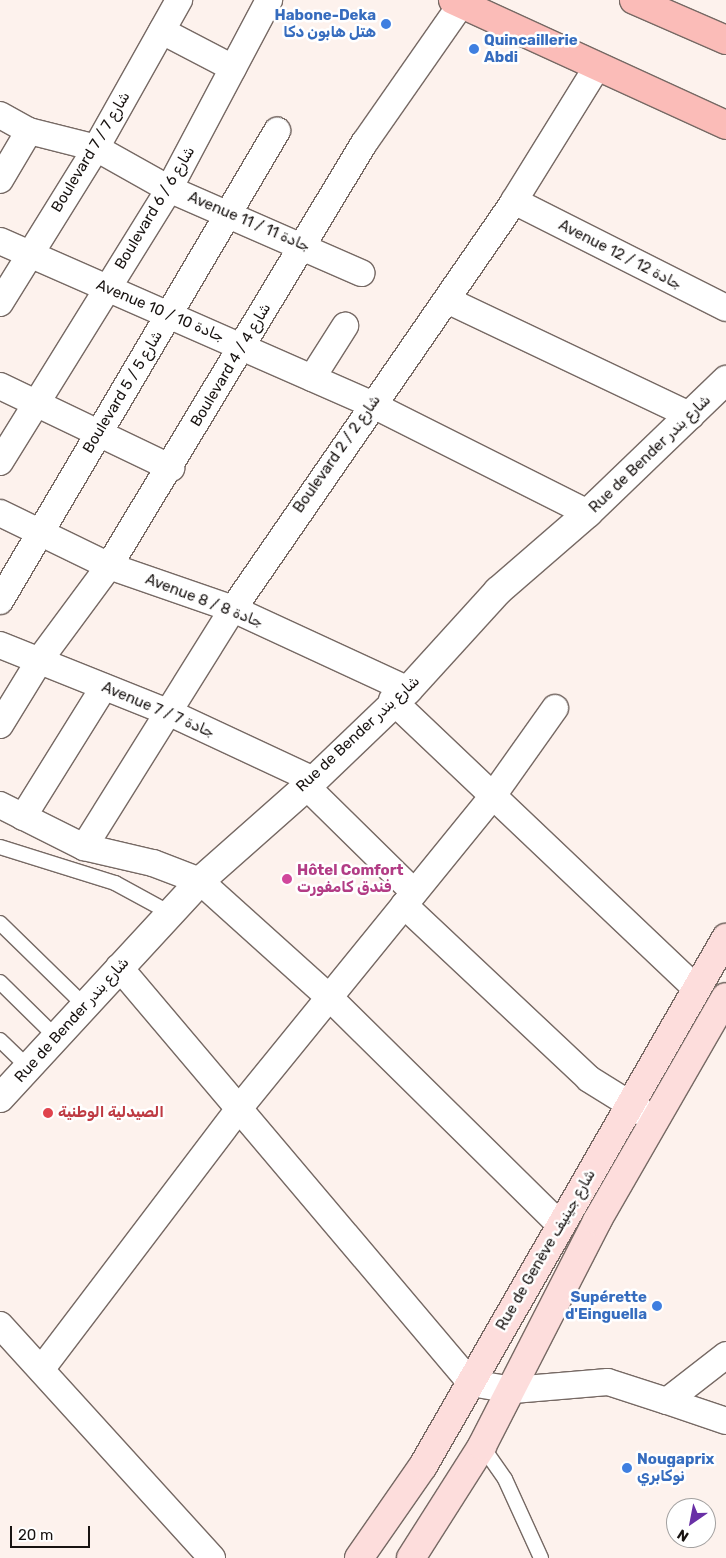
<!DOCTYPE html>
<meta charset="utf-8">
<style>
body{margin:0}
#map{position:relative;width:726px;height:1558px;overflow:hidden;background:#fdf2ed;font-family:Rubik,"Noto Naskh Arabic",sans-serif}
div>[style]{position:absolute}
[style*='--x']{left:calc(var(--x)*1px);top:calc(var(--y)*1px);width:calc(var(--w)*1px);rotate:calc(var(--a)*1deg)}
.roads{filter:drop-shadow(1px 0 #766964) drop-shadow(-1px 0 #766964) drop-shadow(0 1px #766964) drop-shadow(0 -1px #766964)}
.service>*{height:14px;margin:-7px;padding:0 7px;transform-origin:7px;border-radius:7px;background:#fff}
.minor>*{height:26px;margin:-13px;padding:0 13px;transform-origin:13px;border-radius:13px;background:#fff}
.tertiary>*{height:28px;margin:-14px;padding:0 14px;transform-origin:14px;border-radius:14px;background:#fff}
.secondary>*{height:28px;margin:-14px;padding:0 14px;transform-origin:14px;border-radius:14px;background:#fddddc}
.primary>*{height:28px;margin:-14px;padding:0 14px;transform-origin:14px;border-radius:14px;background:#fbbcb8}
.dots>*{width:14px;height:14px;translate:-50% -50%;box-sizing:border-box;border:2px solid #fff;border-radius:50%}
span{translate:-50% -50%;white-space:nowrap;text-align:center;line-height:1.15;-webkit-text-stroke:5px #fff;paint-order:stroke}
.shop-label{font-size:15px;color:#366cbe;font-weight:700}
.right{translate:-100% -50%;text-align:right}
.left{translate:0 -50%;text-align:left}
.street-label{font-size:15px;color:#181311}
.hotel-label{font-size:15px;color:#b23c85;font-weight:700}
.health-label{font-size:15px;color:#be3a42;font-weight:700}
.north{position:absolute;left:666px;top:1498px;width:50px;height:50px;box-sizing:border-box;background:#fff;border:1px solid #a3a1a0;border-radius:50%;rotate:213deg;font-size:14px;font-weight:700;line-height:20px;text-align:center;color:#181311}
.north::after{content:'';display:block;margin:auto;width:18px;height:22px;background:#6930a6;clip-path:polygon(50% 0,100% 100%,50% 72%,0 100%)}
.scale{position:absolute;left:10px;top:1526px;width:80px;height:22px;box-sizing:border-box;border:2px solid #181311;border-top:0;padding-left:6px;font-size:15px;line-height:18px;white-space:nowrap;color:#181311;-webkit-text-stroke:4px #fff;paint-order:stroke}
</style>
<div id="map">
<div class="roads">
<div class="service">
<div style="--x:0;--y:847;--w:121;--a:17.4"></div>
<div style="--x:115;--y:883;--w:63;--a:28.6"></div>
<div style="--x:0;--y:923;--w:116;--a:44.3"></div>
<div style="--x:0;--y:982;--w:77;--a:44.5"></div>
<div style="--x:0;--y:1040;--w:39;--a:44"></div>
<div style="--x:482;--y:1446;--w:40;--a:55.1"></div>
<div style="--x:505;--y:1479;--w:87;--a:65.5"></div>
</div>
<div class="minor">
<div style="--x:162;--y:31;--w:80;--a:27.5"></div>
<div style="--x:0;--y:115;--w:33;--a:29"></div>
<div style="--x:29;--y:131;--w:69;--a:14.2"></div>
<div style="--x:96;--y:148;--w:84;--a:29.3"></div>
<div style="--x:169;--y:189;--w:210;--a:23.6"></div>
<div style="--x:0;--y:180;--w:57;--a:-59.4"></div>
<div style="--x:514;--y:201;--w:237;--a:26.8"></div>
<div style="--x:0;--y:241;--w:405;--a:23.7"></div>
<div style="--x:371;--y:404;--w:243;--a:26.7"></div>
<div style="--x:447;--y:300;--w:270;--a:25.4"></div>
<div style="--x:0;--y:303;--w:182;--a:-58.2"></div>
<div style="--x:96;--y:148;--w:170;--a:-60.7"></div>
<div style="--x:312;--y:378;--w:62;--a:-57.6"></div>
<div style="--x:0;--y:386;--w:190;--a:25.6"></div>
<div style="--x:0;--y:462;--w:321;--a:-58.2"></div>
<div style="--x:169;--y:189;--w:214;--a:-62.1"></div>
<div style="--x:0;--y:513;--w:121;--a:25.9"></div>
<div style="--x:109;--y:566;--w:131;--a:19.1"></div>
<div style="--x:233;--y:609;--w:193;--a:24.8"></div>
<div style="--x:0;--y:601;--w:546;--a:-59.49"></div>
<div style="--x:0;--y:645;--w:183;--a:21.8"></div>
<div style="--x:170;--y:713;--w:159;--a:25"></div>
<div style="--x:392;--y:700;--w:420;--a:43.5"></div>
<div style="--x:0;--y:725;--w:79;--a:-58.5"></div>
<div style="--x:41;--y:658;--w:114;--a:-53.5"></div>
<div style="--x:109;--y:566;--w:495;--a:-58.9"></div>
<div style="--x:365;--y:142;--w:173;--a:-55.1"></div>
<div style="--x:305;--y:785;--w:153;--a:44.5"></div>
<div style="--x:0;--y:805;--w:94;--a:26.6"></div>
<div style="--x:84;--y:847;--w:71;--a:13.1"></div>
<div style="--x:153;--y:863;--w:50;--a:21"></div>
<div style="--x:200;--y:881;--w:175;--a:42"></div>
<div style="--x:330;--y:998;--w:323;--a:44.6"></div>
<div style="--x:23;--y:817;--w:153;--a:-58.1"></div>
<div style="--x:84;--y:847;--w:281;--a:-58"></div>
<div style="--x:233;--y:609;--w:495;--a:-55.4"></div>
<div style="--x:514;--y:201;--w:158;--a:-58.2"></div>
<div style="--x:404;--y:905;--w:254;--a:43.2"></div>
<div style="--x:589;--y:1079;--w:78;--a:31.8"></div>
<div style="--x:119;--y:967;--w:545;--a:49.76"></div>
<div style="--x:471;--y:1383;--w:43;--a:9.5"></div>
<div style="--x:513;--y:1390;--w:95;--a:-4.8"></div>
<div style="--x:608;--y:1382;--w:62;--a:17.9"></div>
<div style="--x:667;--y:1401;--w:75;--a:-37.9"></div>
<div style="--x:0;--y:1325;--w:315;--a:47.7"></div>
<div style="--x:43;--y:1367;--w:328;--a:-52.8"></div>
<div style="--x:241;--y:1106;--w:398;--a:-50.9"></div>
<div style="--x:492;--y:797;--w:109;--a:-54.7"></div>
<div style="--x:667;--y:1401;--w:62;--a:18.7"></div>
</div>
<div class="tertiary">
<div style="--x:0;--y:1098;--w:295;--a:-47.3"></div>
<div style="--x:200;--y:881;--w:152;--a:-41.5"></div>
<div style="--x:314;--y:780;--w:130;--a:-43.8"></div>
<div style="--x:408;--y:690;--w:134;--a:-47.7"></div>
<div style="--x:498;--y:591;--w:119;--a:-40.9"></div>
<div style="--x:588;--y:513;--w:192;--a:-43.9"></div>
</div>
<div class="secondary">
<div style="--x:359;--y:1558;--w:112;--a:-55.2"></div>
<div style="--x:423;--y:1466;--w:609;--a:-60.15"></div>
<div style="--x:411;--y:1558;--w:133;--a:-57.6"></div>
<div style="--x:482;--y:1446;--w:253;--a:-62.9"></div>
<div style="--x:597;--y:1221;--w:258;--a:-60.1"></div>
</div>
<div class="primary">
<div style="--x:453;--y:0;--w:300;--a:24.6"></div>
<div style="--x:634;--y:0;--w:100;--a:23.5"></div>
</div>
</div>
<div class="dots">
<div style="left:386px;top:24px;background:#3f7fe0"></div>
<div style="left:474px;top:49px;background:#3f7fe0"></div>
<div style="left:287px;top:879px;background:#d1479c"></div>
<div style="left:48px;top:1113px;background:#e0444e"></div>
<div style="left:657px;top:1306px;background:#3f7fe0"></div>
<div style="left:627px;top:1468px;background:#3f7fe0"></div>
</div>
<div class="shop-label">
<span class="right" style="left:376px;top:24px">Habone-Deka<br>هتل هابون دکا</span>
<span class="left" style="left:484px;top:49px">Quincaillerie<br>Abdi</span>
<span class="right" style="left:647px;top:1306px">Supérette<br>d'Einguella</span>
<span class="left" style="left:637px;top:1468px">Nougaprix<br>نوكابري</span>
</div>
<div class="street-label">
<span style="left:91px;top:152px;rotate:-59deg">Boulevard 7 / شارع 7</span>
<span style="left:155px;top:208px;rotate:-59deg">Boulevard 6 / شارع 6</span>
<span style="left:249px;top:222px;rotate:23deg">Avenue 11 / جادة 11</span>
<span style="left:620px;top:255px;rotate:27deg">Avenue 12 / جادة 12</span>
<span style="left:160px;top:311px;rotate:23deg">Avenue 10 / جادة 10</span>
<span style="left:231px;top:365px;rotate:-59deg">Boulevard 4 / شارع 4</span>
<span style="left:123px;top:392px;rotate:-59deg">Boulevard 5 / شارع 5</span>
<span style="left:337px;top:454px;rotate:-55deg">Boulevard 2 / شارع 2</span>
<span style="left:650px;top:454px;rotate:-44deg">Rue de Bender شارع بندر</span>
<span style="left:204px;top:601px;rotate:21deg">Avenue 8 / جادة 8</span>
<span style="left:158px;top:710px;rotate:23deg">Avenue 7 / جادة 7</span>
<span style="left:358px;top:734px;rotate:-43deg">Rue de Bender شارع بندر</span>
<span style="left:72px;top:1020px;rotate:-48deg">Rue de Bender شارع بندر</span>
<span style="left:546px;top:1250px;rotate:-60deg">Rue de Genève شارع جينيف</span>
</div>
<div class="hotel-label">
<span class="left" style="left:297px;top:879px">Hôtel Comfort<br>فندق كامفورت</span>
</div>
<div class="health-label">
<span class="left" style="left:58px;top:1113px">الصيدلية الوطنية</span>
</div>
<div class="north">N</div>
<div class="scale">20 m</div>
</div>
